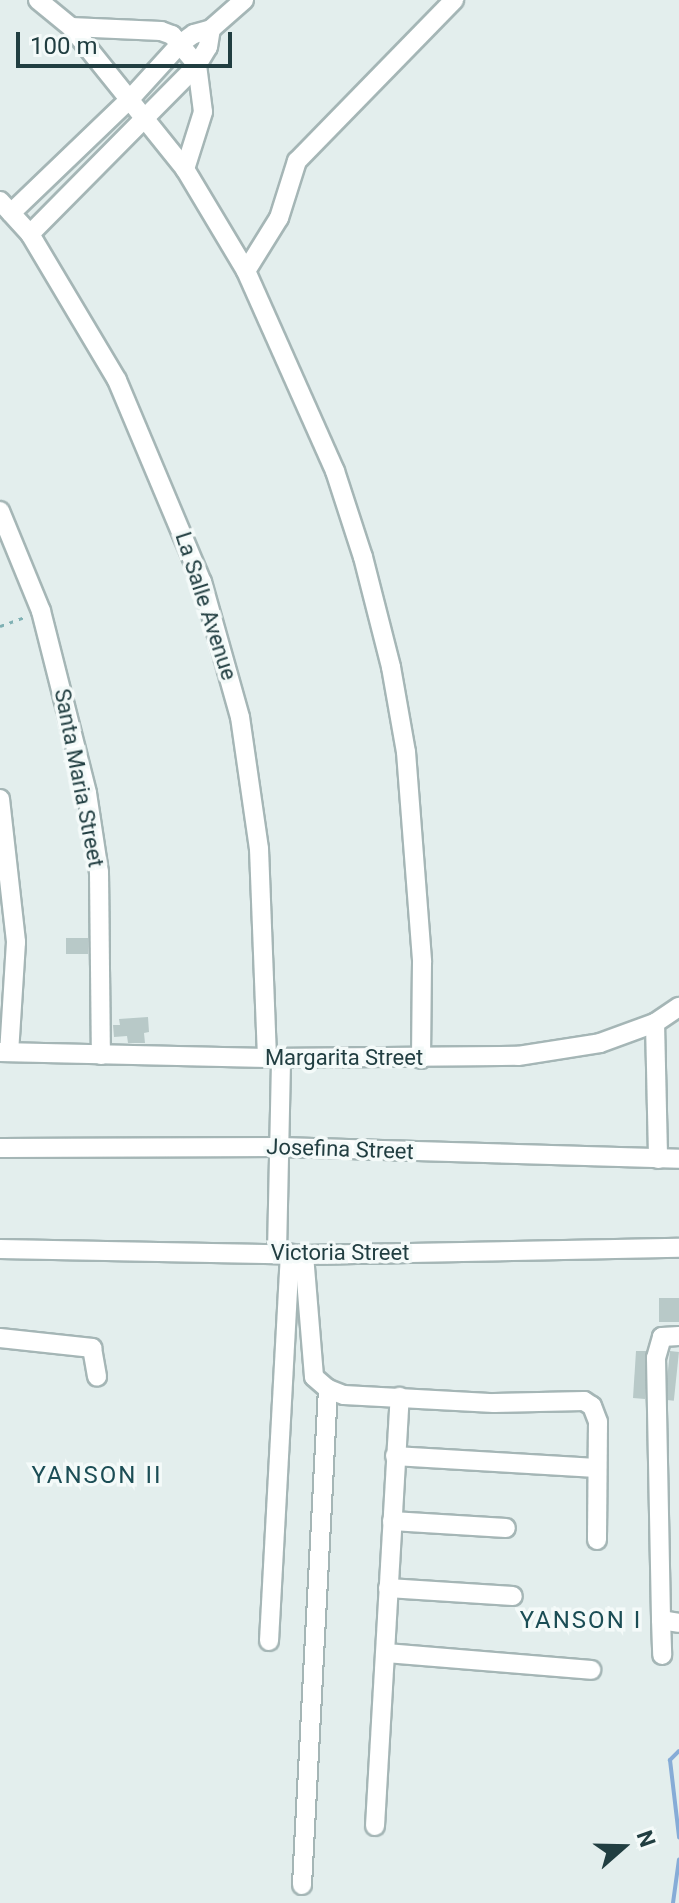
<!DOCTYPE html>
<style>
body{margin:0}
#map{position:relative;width:679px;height:1903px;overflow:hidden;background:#e3eeed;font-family:Roboto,sans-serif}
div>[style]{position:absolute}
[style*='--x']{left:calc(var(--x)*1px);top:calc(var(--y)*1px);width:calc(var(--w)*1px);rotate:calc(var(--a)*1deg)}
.stream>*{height:4px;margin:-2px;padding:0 2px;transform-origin:2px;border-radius:2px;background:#86acd7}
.building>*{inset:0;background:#b8c9c8;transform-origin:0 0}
.path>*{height:3px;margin-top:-1.5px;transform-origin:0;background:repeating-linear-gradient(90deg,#80b1b4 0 4px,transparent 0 10px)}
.roads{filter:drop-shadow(2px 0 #a5b6b6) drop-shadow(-2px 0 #a5b6b6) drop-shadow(0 2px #a5b6b6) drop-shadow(0 -2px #a5b6b6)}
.minor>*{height:18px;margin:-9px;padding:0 9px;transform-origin:9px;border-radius:9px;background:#fff}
span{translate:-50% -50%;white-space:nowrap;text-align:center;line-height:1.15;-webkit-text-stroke:7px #f4faf9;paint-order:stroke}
.street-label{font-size:22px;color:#213e41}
.neighbourhood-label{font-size:24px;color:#1b4d55;letter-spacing:2px}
.north{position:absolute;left:583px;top:1807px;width:80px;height:80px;-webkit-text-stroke:6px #f4faf9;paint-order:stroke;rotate:70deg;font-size:22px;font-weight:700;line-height:32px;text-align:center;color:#213e41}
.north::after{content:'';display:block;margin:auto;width:28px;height:36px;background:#213e41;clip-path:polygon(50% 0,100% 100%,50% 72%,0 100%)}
.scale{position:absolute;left:16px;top:32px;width:216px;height:36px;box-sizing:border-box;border:4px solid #213e41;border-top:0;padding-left:10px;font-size:24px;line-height:28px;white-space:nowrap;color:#213e41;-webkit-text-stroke:6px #f4faf9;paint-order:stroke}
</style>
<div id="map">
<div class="stream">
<div style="--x:679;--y:1751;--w:13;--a:135"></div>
<div style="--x:670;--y:1760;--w:78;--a:83.3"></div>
<div style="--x:673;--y:1903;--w:44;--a:-82.2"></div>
</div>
<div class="building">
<div style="left:88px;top:938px;width:16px;height:22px;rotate:90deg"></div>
<div style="clip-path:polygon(148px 1017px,149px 1032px,144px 1033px,145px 1043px,128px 1043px,127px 1036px,114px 1037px,113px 1025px,120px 1025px,119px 1019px)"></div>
<div style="left:659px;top:1298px;width:20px;height:24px"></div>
<div style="clip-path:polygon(636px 1351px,646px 1351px,645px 1399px,633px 1398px)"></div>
<div style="left:670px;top:1351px;width:9px;height:49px;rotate:6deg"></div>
</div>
<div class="path">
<div style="--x:0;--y:626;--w:29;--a:-20"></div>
</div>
<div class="roads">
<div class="minor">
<div style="--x:38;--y:0;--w:43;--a:39.3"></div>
<div style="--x:71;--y:27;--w:182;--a:51.2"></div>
<div style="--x:185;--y:169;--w:119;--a:59.1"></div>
<div style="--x:246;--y:271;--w:219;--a:66"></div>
<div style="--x:335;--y:471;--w:90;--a:72"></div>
<div style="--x:363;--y:557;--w:114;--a:75.7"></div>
<div style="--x:391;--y:667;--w:86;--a:80"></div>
<div style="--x:406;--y:752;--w:211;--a:85.6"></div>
<div style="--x:422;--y:962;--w:97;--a:90.6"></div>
<div style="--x:71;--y:27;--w:90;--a:2.5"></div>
<div style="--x:161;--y:31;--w:12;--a:20"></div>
<div style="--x:172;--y:35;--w:39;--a:50"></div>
<div style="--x:197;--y:65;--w:47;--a:82.7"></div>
<div style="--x:203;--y:112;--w:60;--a:107.5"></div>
<div style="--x:0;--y:201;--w:45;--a:47.7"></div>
<div style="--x:30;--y:234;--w:170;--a:59.2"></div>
<div style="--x:117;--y:380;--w:219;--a:67.2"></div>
<div style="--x:202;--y:582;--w:140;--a:74.3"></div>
<div style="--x:240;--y:717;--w:133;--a:81.8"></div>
<div style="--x:259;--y:849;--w:209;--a:87.8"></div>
<div style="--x:11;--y:213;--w:165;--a:-43.8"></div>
<div style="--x:130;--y:99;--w:74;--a:-47.7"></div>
<div style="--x:180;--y:44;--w:17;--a:-36"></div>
<div style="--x:194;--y:34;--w:18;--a:-16"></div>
<div style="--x:211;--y:29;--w:44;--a:-41.3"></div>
<div style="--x:30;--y:234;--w:238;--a:-45.3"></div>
<div style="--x:197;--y:65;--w:21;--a:-59"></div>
<div style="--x:208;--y:47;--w:18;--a:-81"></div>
<div style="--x:246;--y:271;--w:62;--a:-58.1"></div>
<div style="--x:279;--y:218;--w:60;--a:-72.5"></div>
<div style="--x:297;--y:161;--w:225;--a:-45.7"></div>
<div style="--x:0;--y:511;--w:108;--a:67.7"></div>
<div style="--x:41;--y:611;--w:188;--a:75.8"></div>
<div style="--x:87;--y:793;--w:80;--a:81.4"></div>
<div style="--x:99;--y:872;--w:183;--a:89.4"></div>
<div style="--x:0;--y:799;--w:144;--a:83.6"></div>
<div style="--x:16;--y:942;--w:110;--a:93.6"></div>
<div style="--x:655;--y:1023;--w:136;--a:88.7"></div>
<div style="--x:0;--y:1052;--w:267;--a:1.3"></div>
<div style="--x:267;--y:1058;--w:251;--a:-0.5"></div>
<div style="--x:518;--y:1056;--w:83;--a:-9"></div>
<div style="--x:600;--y:1043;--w:59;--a:-20"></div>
<div style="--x:655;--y:1023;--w:29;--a:-34"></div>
<div style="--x:0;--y:1148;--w:280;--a:-0.2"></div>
<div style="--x:280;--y:1147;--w:399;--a:1.7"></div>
<div style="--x:0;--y:1249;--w:304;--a:1.1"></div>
<div style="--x:304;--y:1255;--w:375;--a:-1.1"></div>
<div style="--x:277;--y:1253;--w:195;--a:-88.8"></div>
<div style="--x:304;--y:1255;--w:122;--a:85.3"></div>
<div style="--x:314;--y:1377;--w:18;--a:41"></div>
<div style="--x:328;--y:1389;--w:17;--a:21"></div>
<div style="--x:344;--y:1395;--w:150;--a:3.1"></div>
<div style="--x:494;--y:1403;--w:90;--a:-1.3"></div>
<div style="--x:584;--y:1401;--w:9;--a:32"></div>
<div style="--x:592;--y:1406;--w:17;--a:69"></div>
<div style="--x:598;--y:1422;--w:118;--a:90.5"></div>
<div style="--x:679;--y:1336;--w:17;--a:177"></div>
<div style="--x:662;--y:1337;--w:22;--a:106"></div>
<div style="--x:656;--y:1358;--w:262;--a:88.9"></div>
<div style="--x:661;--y:1620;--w:18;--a:9"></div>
<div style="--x:0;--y:1338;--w:93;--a:6.2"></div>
<div style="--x:92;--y:1348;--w:29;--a:80"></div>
<div style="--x:395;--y:1456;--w:201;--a:3.4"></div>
<div style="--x:392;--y:1521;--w:114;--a:3.5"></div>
<div style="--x:388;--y:1588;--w:125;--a:3.7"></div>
<div style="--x:661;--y:1620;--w:35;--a:88"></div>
<div style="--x:269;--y:1641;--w:388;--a:-86.9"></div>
<div style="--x:386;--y:1653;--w:206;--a:4.7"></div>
<div style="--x:375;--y:1826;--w:430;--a:-86.7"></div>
<div style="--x:302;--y:1885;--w:497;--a:-87"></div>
</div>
</div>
<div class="street-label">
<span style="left:206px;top:606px;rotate:72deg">La Salle Avenue</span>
<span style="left:79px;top:778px;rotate:79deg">Santa Maria Street</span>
<span style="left:344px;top:1058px">Margarita Street</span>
<span style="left:340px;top:1149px;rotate:2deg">Josefina Street</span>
<span style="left:340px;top:1253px">Victoria Street</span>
</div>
<div class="neighbourhood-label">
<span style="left:97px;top:1476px">YANSON II</span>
<span style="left:581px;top:1621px">YANSON I</span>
</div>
<div class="north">N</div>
<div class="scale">100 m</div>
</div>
